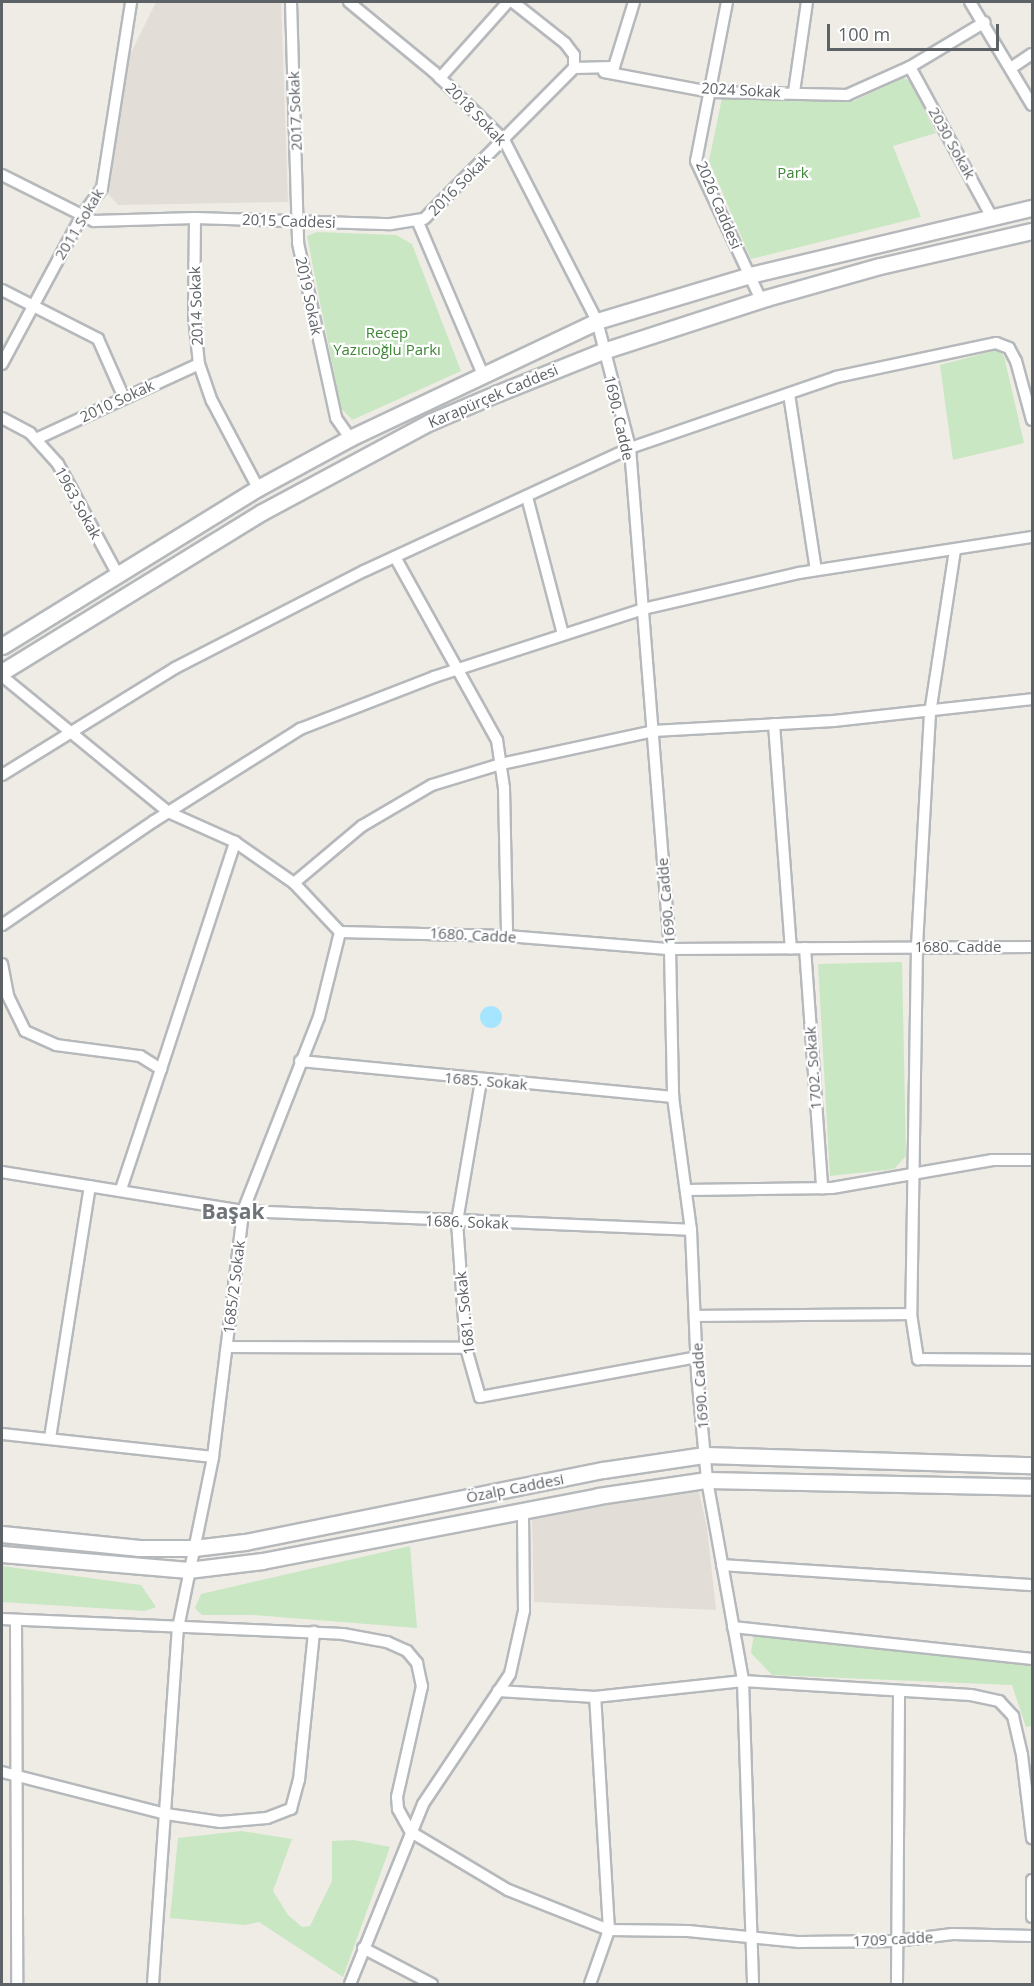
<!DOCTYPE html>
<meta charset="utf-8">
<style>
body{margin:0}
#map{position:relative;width:1034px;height:1986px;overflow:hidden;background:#efece5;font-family:"Open Sans",sans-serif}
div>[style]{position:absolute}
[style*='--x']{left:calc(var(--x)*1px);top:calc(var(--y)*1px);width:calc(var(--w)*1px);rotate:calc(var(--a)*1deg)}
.education>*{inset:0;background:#e2ddd6}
.green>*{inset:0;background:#c8e7c2}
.water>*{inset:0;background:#a6e5ff}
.round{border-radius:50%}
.roads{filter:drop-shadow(2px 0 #b6b9bc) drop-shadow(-2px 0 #b6b9bc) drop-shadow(0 2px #b6b9bc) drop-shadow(0 -2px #b6b9bc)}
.minor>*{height:10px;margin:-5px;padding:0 5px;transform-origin:5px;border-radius:5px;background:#fff}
.secondary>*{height:15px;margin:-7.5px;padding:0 7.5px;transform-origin:7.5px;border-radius:7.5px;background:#fff}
span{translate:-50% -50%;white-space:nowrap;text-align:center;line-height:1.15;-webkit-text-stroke:4.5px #fff;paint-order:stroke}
.street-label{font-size:15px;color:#5d6266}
.park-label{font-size:15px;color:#3e8535}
.district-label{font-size:21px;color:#6e7478;font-weight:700}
.frame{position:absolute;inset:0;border:3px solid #5d6266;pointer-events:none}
.scale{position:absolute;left:827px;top:24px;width:172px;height:27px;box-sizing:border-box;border:3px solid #5d6266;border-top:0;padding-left:8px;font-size:18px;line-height:21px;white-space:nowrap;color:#5d6266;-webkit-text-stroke:4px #fff;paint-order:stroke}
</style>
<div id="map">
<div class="education">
<div style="clip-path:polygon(156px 2px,281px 2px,288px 202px,118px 205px,109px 195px,126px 63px)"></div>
<div style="clip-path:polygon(698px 1488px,707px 1528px,716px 1610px,534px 1602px,532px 1519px)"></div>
</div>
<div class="green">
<div style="clip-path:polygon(903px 78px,910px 81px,936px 133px,893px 146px,921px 217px,751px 259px,709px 161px,722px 98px,854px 101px)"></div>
<div style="clip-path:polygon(317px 232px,396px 235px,412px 244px,461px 371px,352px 420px,341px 408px,307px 236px)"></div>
<div style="clip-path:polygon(997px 350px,1004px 356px,1024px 443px,953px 460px,940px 365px)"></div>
<div style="clip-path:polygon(902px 962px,906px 1156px,894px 1169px,830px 1176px,818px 964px)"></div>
<div style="clip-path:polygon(410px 1546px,417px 1628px,254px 1615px,202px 1615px,195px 1608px,201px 1594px)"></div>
<div style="clip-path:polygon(2px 1566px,141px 1585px,156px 1607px,145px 1611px,2px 1602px)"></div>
<div style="clip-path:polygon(754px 1634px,1032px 1663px,1032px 1726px,1026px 1727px,1012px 1685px,772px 1675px,751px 1653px)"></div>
<div style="clip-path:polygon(241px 1831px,292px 1839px,273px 1891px,288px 1915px,302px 1927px,310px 1926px,332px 1881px,332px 1841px,354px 1840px,390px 1847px,343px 1977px,259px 1922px,245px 1925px,170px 1918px,178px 1838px)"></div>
</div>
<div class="water">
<div class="round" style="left:480px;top:1006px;width:22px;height:22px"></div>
</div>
<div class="roads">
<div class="minor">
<div style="--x:291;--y:2;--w:241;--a:88.3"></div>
<div style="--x:298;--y:243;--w:179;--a:77.7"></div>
<div style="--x:336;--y:418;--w:24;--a:55"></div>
<div style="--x:349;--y:2;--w:110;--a:39.5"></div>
<div style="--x:434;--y:72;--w:98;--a:44.2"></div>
<div style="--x:504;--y:140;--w:203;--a:62.8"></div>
<div style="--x:597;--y:321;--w:131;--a:75.4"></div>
<div style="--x:630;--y:448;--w:503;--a:85.44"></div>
<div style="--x:670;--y:949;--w:148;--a:88.8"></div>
<div style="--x:673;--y:1097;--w:134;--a:82.3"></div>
<div style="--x:691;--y:1230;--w:144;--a:87.6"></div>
<div style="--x:697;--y:1374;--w:106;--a:84.6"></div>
<div style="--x:707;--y:1480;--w:204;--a:79.8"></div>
<div style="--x:743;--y:1681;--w:303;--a:88.1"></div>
<div style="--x:513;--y:2;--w:66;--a:38.3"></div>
<div style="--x:565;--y:43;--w:15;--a:53"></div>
<div style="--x:574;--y:55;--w:13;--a:90"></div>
<div style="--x:727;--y:2;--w:162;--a:101"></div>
<div style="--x:696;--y:161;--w:153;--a:64.9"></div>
<div style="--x:970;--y:2;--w:120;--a:59"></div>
<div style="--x:910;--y:67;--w:173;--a:61.4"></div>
<div style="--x:1011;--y:68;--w:25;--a:-34"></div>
<div style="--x:604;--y:72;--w:109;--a:10.6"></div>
<div style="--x:711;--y:92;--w:136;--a:1.3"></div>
<div style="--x:847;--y:95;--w:69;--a:-24"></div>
<div style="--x:910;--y:67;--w:87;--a:-31"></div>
<div style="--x:440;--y:78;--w:102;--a:-48.2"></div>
<div style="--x:794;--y:92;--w:91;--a:-81.8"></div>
<div style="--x:2;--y:175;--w:103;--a:26.6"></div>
<div style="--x:94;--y:221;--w:101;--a:-1.7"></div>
<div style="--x:195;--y:218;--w:196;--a:1.8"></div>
<div style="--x:391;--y:224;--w:33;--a:-9"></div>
<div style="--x:424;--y:219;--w:213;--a:-45.2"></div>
<div style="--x:574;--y:68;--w:40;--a:-1.4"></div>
<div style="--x:614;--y:67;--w:68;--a:-72.9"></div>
<div style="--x:195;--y:218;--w:98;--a:90.6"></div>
<div style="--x:194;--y:316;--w:48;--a:84.1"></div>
<div style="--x:199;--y:364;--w:39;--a:71"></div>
<div style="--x:212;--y:401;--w:98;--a:62.1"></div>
<div style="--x:417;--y:220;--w:171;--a:66.9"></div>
<div style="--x:2;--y:290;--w:108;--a:27"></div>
<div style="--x:98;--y:339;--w:64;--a:66.2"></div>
<div style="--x:2;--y:364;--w:167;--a:-61.7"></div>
<div style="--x:81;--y:217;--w:36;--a:-54"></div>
<div style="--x:102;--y:188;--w:188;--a:-81.1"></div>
<div style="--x:789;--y:394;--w:178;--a:81.3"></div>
<div style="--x:2;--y:418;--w:32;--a:28"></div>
<div style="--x:30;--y:433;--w:42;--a:47.9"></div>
<div style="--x:58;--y:464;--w:126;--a:61.6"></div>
<div style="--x:36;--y:439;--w:179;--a:-24.7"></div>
<div style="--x:527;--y:497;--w:142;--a:75.3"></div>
<div style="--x:955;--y:550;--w:165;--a:98.7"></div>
<div style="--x:930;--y:713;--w:235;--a:93.2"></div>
<div style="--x:917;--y:948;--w:366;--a:90.9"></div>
<div style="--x:911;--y:1314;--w:46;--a:81.2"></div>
<div style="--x:918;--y:1359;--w:114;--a:0.5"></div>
<div style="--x:395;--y:557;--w:210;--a:60.9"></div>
<div style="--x:497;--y:740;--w:49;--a:81.7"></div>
<div style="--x:504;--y:788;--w:148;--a:88.8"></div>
<div style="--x:2;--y:676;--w:215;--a:39.3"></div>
<div style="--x:168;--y:812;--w:73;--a:24.1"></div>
<div style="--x:235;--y:842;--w:72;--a:34.8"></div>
<div style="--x:294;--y:883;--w:67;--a:46.8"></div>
<div style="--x:340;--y:932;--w:167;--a:1.4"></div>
<div style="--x:507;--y:936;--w:164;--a:4.6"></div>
<div style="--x:670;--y:949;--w:362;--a:-0.3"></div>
<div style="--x:774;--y:724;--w:225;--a:85.7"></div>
<div style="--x:2;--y:775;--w:203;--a:-31.7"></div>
<div style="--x:175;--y:668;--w:212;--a:-27.2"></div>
<div style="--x:364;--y:571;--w:293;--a:-24.8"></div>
<div style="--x:630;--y:448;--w:218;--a:-19"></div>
<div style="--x:836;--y:377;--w:164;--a:-12"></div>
<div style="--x:996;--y:343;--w:14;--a:21"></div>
<div style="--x:1009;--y:348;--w:15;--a:62"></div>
<div style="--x:1016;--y:361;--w:61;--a:74.8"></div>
<div style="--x:294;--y:883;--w:89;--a:-40"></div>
<div style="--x:362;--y:826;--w:81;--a:-30.4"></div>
<div style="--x:432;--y:785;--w:72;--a:-16.9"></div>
<div style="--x:501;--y:764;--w:156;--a:-12.2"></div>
<div style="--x:653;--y:731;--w:181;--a:-3.2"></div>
<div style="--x:834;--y:721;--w:199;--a:-6.3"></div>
<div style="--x:2;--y:925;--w:184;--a:-34.4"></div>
<div style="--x:154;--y:821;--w:173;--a:-32.2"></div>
<div style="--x:300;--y:729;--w:144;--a:-21.2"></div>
<div style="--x:434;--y:677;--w:220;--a:-18"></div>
<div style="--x:643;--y:609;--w:160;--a:-13"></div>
<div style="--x:799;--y:573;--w:236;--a:-8.8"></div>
<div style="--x:805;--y:948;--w:241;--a:85.9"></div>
<div style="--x:2;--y:964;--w:33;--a:79"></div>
<div style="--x:8;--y:996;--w:39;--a:64"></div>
<div style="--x:25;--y:1031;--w:34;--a:24"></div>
<div style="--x:56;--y:1045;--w:85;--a:7.5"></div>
<div style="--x:140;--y:1056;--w:25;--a:32"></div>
<div style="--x:161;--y:1069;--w:126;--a:108.4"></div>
<div style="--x:300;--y:1061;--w:375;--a:5.5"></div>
<div style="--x:161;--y:1069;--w:239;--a:-71.9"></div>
<div style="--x:481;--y:1081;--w:143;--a:99.7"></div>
<div style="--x:457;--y:1222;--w:126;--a:85.9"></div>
<div style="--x:466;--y:1348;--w:51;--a:74.1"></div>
<div style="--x:480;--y:1397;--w:221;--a:-10.4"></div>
<div style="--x:2;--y:1172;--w:244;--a:9.2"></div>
<div style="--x:243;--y:1211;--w:448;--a:2.4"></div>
<div style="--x:686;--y:1190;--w:146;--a:-0.8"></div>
<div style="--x:832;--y:1188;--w:163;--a:-9.9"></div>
<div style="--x:993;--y:1160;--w:39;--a:0"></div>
<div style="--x:695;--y:1316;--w:216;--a:-0.5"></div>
<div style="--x:227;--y:1347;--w:239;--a:0.2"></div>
<div style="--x:2;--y:1434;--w:212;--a:6.2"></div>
<div style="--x:50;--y:1438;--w:255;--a:-81"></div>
<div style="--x:722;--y:1565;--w:311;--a:3.7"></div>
<div style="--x:2;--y:1619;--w:341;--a:2.5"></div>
<div style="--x:343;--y:1634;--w:45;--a:10.3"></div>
<div style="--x:387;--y:1642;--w:22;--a:24"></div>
<div style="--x:407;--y:1651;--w:16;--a:50"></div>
<div style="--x:417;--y:1663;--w:24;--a:78"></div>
<div style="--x:422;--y:1686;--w:114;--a:102.7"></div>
<div style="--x:397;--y:1797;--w:12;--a:85"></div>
<div style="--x:398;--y:1809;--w:26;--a:61"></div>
<div style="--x:411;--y:1832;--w:113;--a:30.9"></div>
<div style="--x:508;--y:1890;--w:109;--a:21.6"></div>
<div style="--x:609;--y:1930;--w:79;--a:0.7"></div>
<div style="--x:688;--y:1931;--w:112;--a:5.7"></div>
<div style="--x:799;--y:1942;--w:97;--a:-0.6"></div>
<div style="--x:896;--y:1941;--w:57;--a:-7"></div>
<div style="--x:953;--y:1934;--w:79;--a:1.5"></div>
<div style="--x:16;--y:1620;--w:364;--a:89.8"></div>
<div style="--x:733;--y:1627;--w:301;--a:6.1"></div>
<div style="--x:498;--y:1691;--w:97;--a:3.5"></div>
<div style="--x:595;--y:1697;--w:149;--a:-6.2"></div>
<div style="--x:743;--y:1681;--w:228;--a:3.5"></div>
<div style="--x:971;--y:1695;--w:29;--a:12"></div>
<div style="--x:999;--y:1701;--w:21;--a:47"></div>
<div style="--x:1013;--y:1716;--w:40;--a:77"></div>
<div style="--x:1022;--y:1755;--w:84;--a:83.1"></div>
<div style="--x:2;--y:1772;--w:169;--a:14.4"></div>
<div style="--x:166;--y:1814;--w:55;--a:8.4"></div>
<div style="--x:220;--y:1822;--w:47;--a:-4.9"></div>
<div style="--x:267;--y:1818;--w:26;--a:-21"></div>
<div style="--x:291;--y:1809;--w:30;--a:-75"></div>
<div style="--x:299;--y:1780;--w:149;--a:-84.2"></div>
<div style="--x:1032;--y:1880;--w:37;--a:90"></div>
<div style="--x:363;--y:1948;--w:78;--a:27.6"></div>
<div style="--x:153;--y:1984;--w:357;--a:-86"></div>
<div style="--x:178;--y:1628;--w:175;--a:-78.4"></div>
<div style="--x:213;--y:1457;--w:248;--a:-83"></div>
<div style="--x:243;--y:1211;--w:208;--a:-68.6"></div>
<div style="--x:319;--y:1017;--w:88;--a:-76.1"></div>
<div style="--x:350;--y:1984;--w:194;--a:-67.9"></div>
<div style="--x:423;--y:1804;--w:156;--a:-56.2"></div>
<div style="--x:510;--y:1674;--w:65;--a:-77.5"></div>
<div style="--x:524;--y:1611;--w:101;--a:-90.6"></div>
<div style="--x:590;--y:1984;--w:57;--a:-70.6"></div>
<div style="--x:609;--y:1930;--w:233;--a:-93.4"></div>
<div style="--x:897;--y:1984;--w:293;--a:-89.6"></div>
</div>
<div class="secondary">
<div style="--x:2;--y:646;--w:301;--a:-31.7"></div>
<div style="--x:258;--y:488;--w:105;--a:-28.5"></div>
<div style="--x:350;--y:438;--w:273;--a:-25.3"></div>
<div style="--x:597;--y:321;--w:160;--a:-16.7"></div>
<div style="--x:750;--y:275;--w:290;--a:-13.4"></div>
<div style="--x:2;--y:672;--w:305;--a:-31.6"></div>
<div style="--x:262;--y:512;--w:191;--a:-28.2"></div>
<div style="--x:430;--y:422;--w:74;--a:-23.1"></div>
<div style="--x:498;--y:393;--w:113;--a:-21.8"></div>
<div style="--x:603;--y:351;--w:171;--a:-18"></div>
<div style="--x:766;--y:298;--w:118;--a:-15.7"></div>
<div style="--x:880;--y:266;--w:156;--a:-13"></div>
<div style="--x:2;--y:1534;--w:138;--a:5.8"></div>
<div style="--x:139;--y:1548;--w:55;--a:0"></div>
<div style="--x:194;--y:1548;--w:51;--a:-6.7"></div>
<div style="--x:245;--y:1542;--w:365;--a:-11.4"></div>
<div style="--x:603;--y:1470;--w:103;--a:-8.4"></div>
<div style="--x:705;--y:1455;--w:327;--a:1.8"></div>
<div style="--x:2;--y:1554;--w:187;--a:4.9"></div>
<div style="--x:188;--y:1570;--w:75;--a:-6.9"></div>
<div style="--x:262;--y:1561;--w:342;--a:-10.9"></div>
<div style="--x:598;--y:1496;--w:110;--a:-8.4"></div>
<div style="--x:707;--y:1480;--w:325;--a:1.2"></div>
</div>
</div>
<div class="street-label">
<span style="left:741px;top:90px;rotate:3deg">2024 Sokak</span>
<span style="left:295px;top:111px;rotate:-92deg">2017 Sokak</span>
<span style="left:476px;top:114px;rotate:46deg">2018 Sokak</span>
<span style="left:952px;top:143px;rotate:61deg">2030 Sokak</span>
<span style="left:459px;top:185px;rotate:-45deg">2016 Sokak</span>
<span style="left:719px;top:205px;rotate:67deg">2026 Caddesi</span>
<span style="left:289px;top:221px;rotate:2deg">2015 Caddesi</span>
<span style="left:79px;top:224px;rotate:-59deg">2011 Sokak</span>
<span style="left:309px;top:296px;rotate:78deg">2019 Sokak</span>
<span style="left:196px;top:306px;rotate:-92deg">2014 Sokak</span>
<span style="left:493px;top:396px;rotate:-23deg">Karapürçek Caddesi</span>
<span style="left:117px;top:401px;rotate:-25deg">2010 Sokak</span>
<span style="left:619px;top:418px;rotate:77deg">1690. Cadde</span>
<span style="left:78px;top:503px;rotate:61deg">1963 Sokak</span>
<span style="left:666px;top:901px;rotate:-95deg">1690. Cadde</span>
<span style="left:473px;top:935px;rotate:3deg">1680. Cadde</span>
<span style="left:958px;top:947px">1680. Cadde</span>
<span style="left:813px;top:1068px;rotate:-94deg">1702. Sokak</span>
<span style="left:486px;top:1081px;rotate:5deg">1685. Sokak</span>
<span style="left:467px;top:1222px;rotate:2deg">1686. Sokak</span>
<span style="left:234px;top:1287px;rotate:-83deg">1685/2 Sokak</span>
<span style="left:465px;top:1313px;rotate:-96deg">1681. Sokak</span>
<span style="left:700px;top:1386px;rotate:-94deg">1690. Cadde</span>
<span style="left:515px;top:1488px;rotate:-11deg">Özalp Caddesi</span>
<span style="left:893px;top:1939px;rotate:-3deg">1709 cadde</span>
</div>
<div class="park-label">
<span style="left:793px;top:173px">Park</span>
<span style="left:387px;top:341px">Recep<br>Yazıcıoğlu Parkı</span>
</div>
<div class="district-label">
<span style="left:233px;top:1211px">Başak</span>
</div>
<div class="frame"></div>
<div class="scale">100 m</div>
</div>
